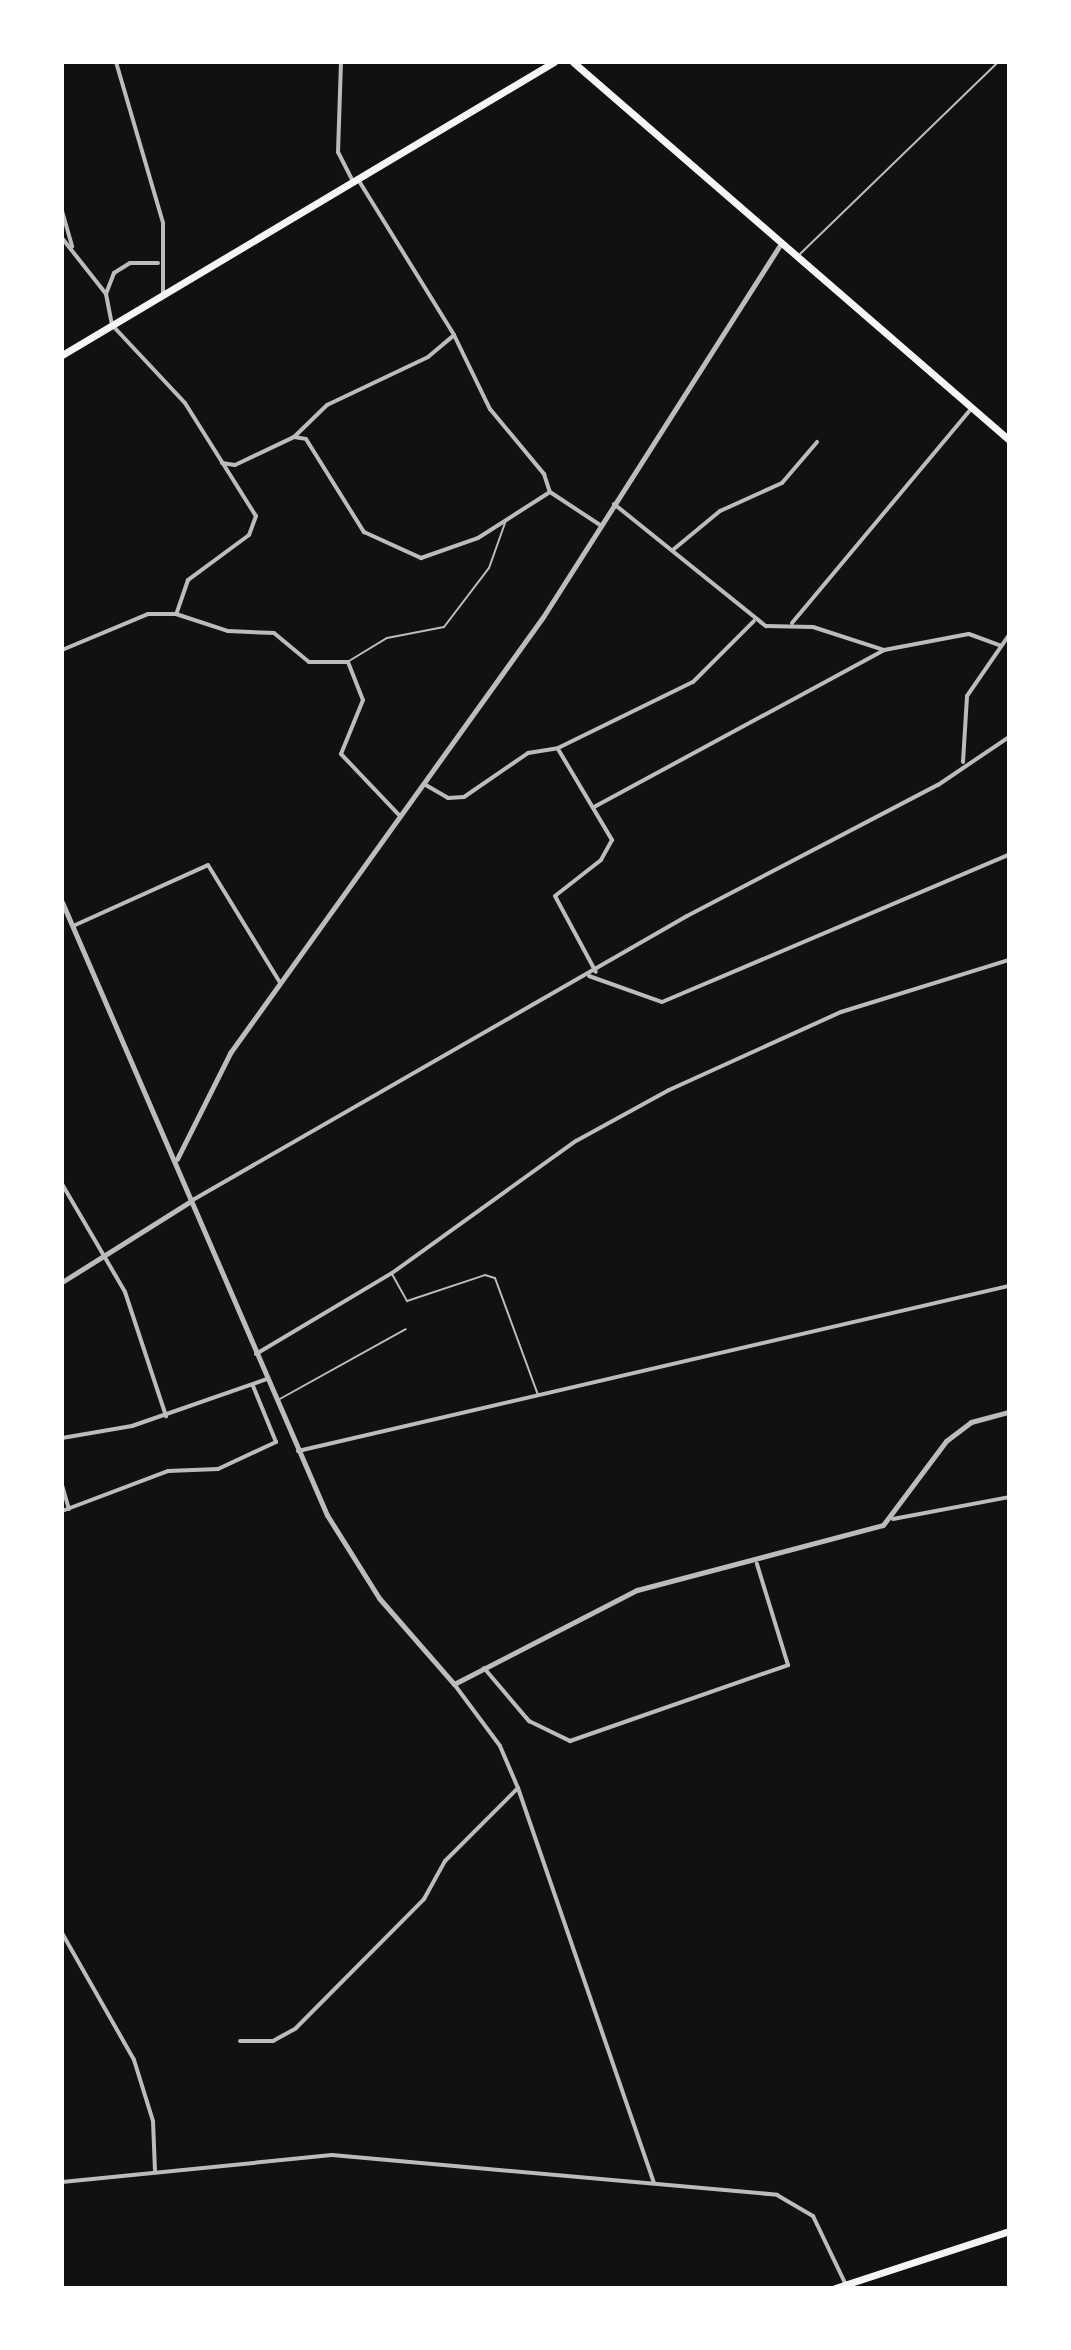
<!DOCTYPE html>
<style>
body{margin:0}
#map{position:relative;width:1071px;height:2350px;overflow:hidden;background:#111;font-family:Mulish,sans-serif}
div>[style]{position:absolute}
[style*='--x']{left:calc(var(--x)*1px);top:calc(var(--y)*1px);width:calc(var(--w)*1px);rotate:calc(var(--a)*1deg)}
.service>*{height:2px;margin:-1px;padding:0 1px;transform-origin:1px;border-radius:1px;background:#bcbcbc}
.minor>*{height:4px;margin:-2px;padding:0 2px;transform-origin:2px;border-radius:2px;background:#bcbcbc}
.tertiary>*{height:5px;margin:-2.5px;padding:0 2.5px;transform-origin:2.5px;border-radius:2.5px;background:#bcbcbc}
.primary>*{height:7px;margin:-3.5px;padding:0 3.5px;transform-origin:3.5px;border-radius:3.5px;background:#f5f5f5}
.trunk>*{height:7px;margin:-3.5px;padding:0 3.5px;transform-origin:3.5px;border-radius:3.5px;background:#f5f5f5}
span{translate:-50% -50%;white-space:nowrap;text-align:center;line-height:1.15;-webkit-text-stroke:7px #fff;paint-order:stroke}
.frame{position:absolute;inset:0;border:64px solid #fff;pointer-events:none}
</style>
<div id="map">
<div class="service">
<div style="--x:800;--y:254;--w:276;--a:-44.1"></div>
<div style="--x:349;--y:661;--w:44;--a:-31.2"></div>
<div style="--x:387;--y:638;--w:58;--a:-10.9"></div>
<div style="--x:444;--y:627;--w:74;--a:-52.7"></div>
<div style="--x:489;--y:568;--w:48;--a:-70.4"></div>
<div style="--x:392;--y:1274;--w:31;--a:61"></div>
<div style="--x:407;--y:1301;--w:82;--a:-18.4"></div>
<div style="--x:485;--y:1275;--w:10;--a:17"></div>
<div style="--x:495;--y:1278;--w:125;--a:69.8"></div>
<div style="--x:278;--y:1400;--w:146;--a:-29"></div>
</div>
<div class="minor">
<div style="--x:116;--y:62;--w:168;--a:73.7"></div>
<div style="--x:163;--y:223;--w:70;--a:90"></div>
<div style="--x:341;--y:62;--w:90;--a:91.9"></div>
<div style="--x:338;--y:152;--w:35;--a:63"></div>
<div style="--x:359;--y:181;--w:181;--a:58.3"></div>
<div style="--x:454;--y:335;--w:82;--a:64.1"></div>
<div style="--x:490;--y:409;--w:85;--a:50.3"></div>
<div style="--x:544;--y:474;--w:19;--a:72"></div>
<div style="--x:62;--y:211;--w:37;--a:74"></div>
<div style="--x:62;--y:238;--w:71;--a:51.8"></div>
<div style="--x:158;--y:263;--w:28;--a:180"></div>
<div style="--x:130;--y:263;--w:19;--a:148"></div>
<div style="--x:114;--y:273;--w:22;--a:111"></div>
<div style="--x:106;--y:294;--w:32;--a:79"></div>
<div style="--x:112;--y:325;--w:107;--a:46.9"></div>
<div style="--x:185;--y:403;--w:133;--a:57.9"></div>
<div style="--x:256;--y:516;--w:20;--a:110"></div>
<div style="--x:249;--y:535;--w:76;--a:143.6"></div>
<div style="--x:188;--y:580;--w:36;--a:109"></div>
<div style="--x:294;--y:437;--w:46;--a:-44.1"></div>
<div style="--x:327;--y:405;--w:112;--a:-25.4"></div>
<div style="--x:428;--y:357;--w:34;--a:-40"></div>
<div style="--x:222;--y:463;--w:13;--a:9"></div>
<div style="--x:235;--y:465;--w:65;--a:-25.4"></div>
<div style="--x:294;--y:437;--w:12;--a:9"></div>
<div style="--x:306;--y:439;--w:110;--a:58.1"></div>
<div style="--x:364;--y:532;--w:63;--a:24.5"></div>
<div style="--x:421;--y:558;--w:60;--a:-19.3"></div>
<div style="--x:478;--y:538;--w:85;--a:-32.6"></div>
<div style="--x:550;--y:492;--w:60;--a:33.4"></div>
<div style="--x:614;--y:504;--w:195;--a:38.8"></div>
<div style="--x:766;--y:626;--w:47;--a:1.2"></div>
<div style="--x:813;--y:627;--w:75;--a:17.9"></div>
<div style="--x:884;--y:650;--w:86;--a:-10.7"></div>
<div style="--x:969;--y:634;--w:33;--a:20"></div>
<div style="--x:674;--y:549;--w:60;--a:-39.6"></div>
<div style="--x:720;--y:511;--w:68;--a:-24.3"></div>
<div style="--x:782;--y:483;--w:54;--a:-49.5"></div>
<div style="--x:792;--y:623;--w:280;--a:-50.1"></div>
<div style="--x:62;--y:650;--w:93;--a:-22.7"></div>
<div style="--x:148;--y:614;--w:28;--a:0"></div>
<div style="--x:176;--y:614;--w:55;--a:18.1"></div>
<div style="--x:228;--y:631;--w:46;--a:2.5"></div>
<div style="--x:274;--y:633;--w:45;--a:39.6"></div>
<div style="--x:309;--y:662;--w:39;--a:0"></div>
<div style="--x:348;--y:662;--w:41;--a:68.5"></div>
<div style="--x:363;--y:700;--w:58;--a:112.2"></div>
<div style="--x:341;--y:754;--w:84;--a:46.4"></div>
<div style="--x:558;--y:749;--w:106;--a:59.3"></div>
<div style="--x:612;--y:840;--w:23;--a:119"></div>
<div style="--x:601;--y:860;--w:58;--a:142"></div>
<div style="--x:555;--y:896;--w:86;--a:61.7"></div>
<div style="--x:963;--y:762;--w:66;--a:-86.5"></div>
<div style="--x:967;--y:696;--w:74;--a:-55.5"></div>
<div style="--x:424;--y:784;--w:28;--a:30"></div>
<div style="--x:448;--y:798;--w:16;--a:-4"></div>
<div style="--x:464;--y:797;--w:78;--a:-34.5"></div>
<div style="--x:528;--y:753;--w:30;--a:-9"></div>
<div style="--x:558;--y:748;--w:150;--a:-26.1"></div>
<div style="--x:693;--y:682;--w:86;--a:-45"></div>
<div style="--x:594;--y:807;--w:330;--a:-28.4"></div>
<div style="--x:73;--y:926;--w:148;--a:-24.3"></div>
<div style="--x:208;--y:865;--w:136;--a:58.5"></div>
<div style="--x:589;--y:976;--w:77;--a:19.6"></div>
<div style="--x:662;--y:1002;--w:377;--a:-23"></div>
<div style="--x:62;--y:1184;--w:125;--a:59.7"></div>
<div style="--x:125;--y:1292;--w:131;--a:71.7"></div>
<div style="--x:191;--y:1201;--w:572;--a:-29.88"></div>
<div style="--x:687;--y:916;--w:283;--a:-27.6"></div>
<div style="--x:938;--y:785;--w:86;--a:-34.1"></div>
<div style="--x:256;--y:1354;--w:158;--a:-30.8"></div>
<div style="--x:392;--y:1273;--w:226;--a:-35.7"></div>
<div style="--x:576;--y:1141;--w:106;--a:-28.7"></div>
<div style="--x:669;--y:1090;--w:189;--a:-24.4"></div>
<div style="--x:841;--y:1012;--w:176;--a:-17.2"></div>
<div style="--x:62;--y:1438;--w:71;--a:-9.7"></div>
<div style="--x:132;--y:1426;--w:143;--a:-19.2"></div>
<div style="--x:298;--y:1451;--w:730;--a:-13.07"></div>
<div style="--x:62;--y:1485;--w:25;--a:74"></div>
<div style="--x:62;--y:1511;--w:113;--a:-20.7"></div>
<div style="--x:168;--y:1471;--w:50;--a:-2.3"></div>
<div style="--x:218;--y:1469;--w:64;--a:-25"></div>
<div style="--x:276;--y:1442;--w:61;--a:-112.3"></div>
<div style="--x:893;--y:1519;--w:118;--a:-10.7"></div>
<div style="--x:484;--y:1668;--w:70;--a:49.7"></div>
<div style="--x:529;--y:1721;--w:46;--a:26"></div>
<div style="--x:570;--y:1741;--w:231;--a:-19.2"></div>
<div style="--x:788;--y:1665;--w:106;--a:-107.1"></div>
<div style="--x:454;--y:1684;--w:77;--a:53.4"></div>
<div style="--x:500;--y:1746;--w:46;--a:66.8"></div>
<div style="--x:518;--y:1788;--w:417;--a:71"></div>
<div style="--x:62;--y:1933;--w:146;--a:60.4"></div>
<div style="--x:134;--y:2060;--w:64;--a:72.7"></div>
<div style="--x:153;--y:2121;--w:49;--a:87.7"></div>
<div style="--x:240;--y:2041;--w:33;--a:0"></div>
<div style="--x:273;--y:2041;--w:26;--a:-29"></div>
<div style="--x:296;--y:2028;--w:182;--a:-45.2"></div>
<div style="--x:424;--y:1899;--w:43;--a:-61.1"></div>
<div style="--x:445;--y:1861;--w:103;--a:-45"></div>
<div style="--x:62;--y:2182;--w:271;--a:-5.7"></div>
<div style="--x:332;--y:2155;--w:447;--a:5.1"></div>
<div style="--x:777;--y:2195;--w:42;--a:30.3"></div>
<div style="--x:813;--y:2216;--w:76;--a:64.4"></div>
</div>
<div class="tertiary">
<div style="--x:62;--y:902;--w:668;--a:66.62"></div>
<div style="--x:327;--y:1515;--w:98;--a:57.9"></div>
<div style="--x:379;--y:1598;--w:114;--a:48.9"></div>
<div style="--x:454;--y:1684;--w:206;--a:-27.2"></div>
<div style="--x:637;--y:1590;--w:254;--a:-14.8"></div>
<div style="--x:883;--y:1525;--w:105;--a:-53.1"></div>
<div style="--x:946;--y:1441;--w:31;--a:-37"></div>
<div style="--x:971;--y:1422;--w:39;--a:-15"></div>
<div style="--x:177;--y:1159;--w:119;--a:-63.4"></div>
<div style="--x:230;--y:1053;--w:537;--a:-54.33"></div>
<div style="--x:543;--y:617;--w:442;--a:-57.5"></div>
<div style="--x:62;--y:1282;--w:152;--a:-32.1"></div>
</div>
<div class="primary">
<div style="--x:573;--y:62;--w:577;--a:40.92"></div>
<div style="--x:62;--y:355;--w:573;--a:-30.78"></div>
</div>
<div class="trunk">
<div style="--x:835;--y:2288;--w:183;--a:-18.1"></div>
</div>
<div class="frame"></div>
</div>
